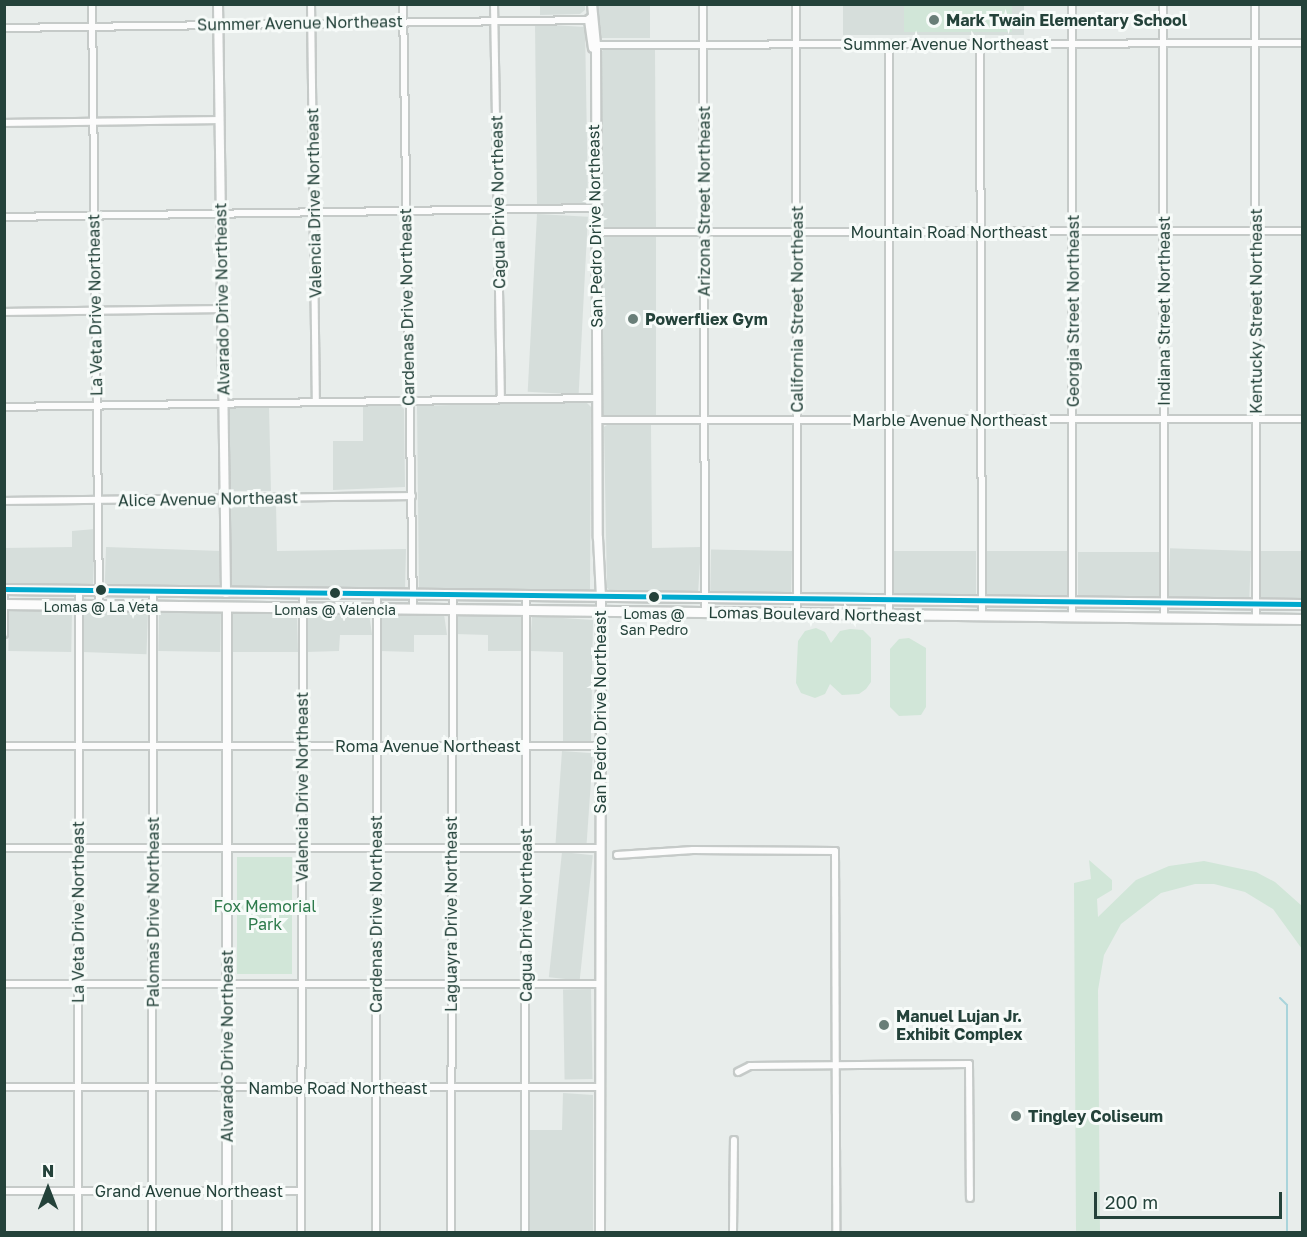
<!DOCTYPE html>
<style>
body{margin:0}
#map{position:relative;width:1307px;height:1237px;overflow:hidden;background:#e8edeb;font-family:"Golos Text",sans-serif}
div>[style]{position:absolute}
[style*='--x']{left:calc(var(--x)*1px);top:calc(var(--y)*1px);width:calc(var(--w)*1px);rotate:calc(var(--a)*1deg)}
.built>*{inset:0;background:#d6dedb;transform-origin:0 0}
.green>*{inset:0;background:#d1e6d8;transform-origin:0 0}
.stream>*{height:2px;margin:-1px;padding:0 1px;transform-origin:1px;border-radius:1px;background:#a9d4db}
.roads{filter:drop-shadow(2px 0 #c5cac8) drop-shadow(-2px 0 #c5cac8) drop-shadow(0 2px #c5cac8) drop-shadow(0 -2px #c5cac8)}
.minor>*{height:6px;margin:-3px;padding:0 3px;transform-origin:3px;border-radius:3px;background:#fcfcfc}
.tertiary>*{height:8px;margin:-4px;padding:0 4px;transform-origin:4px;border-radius:4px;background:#fcfcfc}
.secondary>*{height:9px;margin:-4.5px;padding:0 4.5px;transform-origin:4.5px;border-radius:4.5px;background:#fcfcfc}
.bus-1>*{height:4.5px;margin:-2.25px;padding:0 2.25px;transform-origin:2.25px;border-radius:2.25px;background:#00a9ce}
.dots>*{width:16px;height:16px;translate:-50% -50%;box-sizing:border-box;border:3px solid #f7fbf9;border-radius:50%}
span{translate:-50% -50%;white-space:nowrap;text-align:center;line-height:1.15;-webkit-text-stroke:6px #f7fbf9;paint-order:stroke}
.bus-label{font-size:14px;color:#24423a}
.poi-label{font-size:16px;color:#24423a;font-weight:700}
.left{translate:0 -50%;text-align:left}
.street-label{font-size:16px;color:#24423a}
.park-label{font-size:16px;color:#2d7a4b}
.frame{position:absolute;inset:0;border:6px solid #24423a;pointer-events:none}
.north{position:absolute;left:18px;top:1159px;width:60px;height:60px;-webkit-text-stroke:4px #f7fbf9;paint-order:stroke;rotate:0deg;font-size:16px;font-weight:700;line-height:24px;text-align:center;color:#24423a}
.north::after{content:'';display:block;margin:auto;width:21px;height:27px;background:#24423a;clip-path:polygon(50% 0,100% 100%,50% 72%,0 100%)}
.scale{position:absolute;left:1094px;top:1192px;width:188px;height:27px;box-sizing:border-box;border:3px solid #24423a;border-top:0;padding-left:8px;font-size:18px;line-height:21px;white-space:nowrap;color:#24423a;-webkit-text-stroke:4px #f7fbf9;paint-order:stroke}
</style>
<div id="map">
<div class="built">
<div style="clip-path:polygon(540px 5px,585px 5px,585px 10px,580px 14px,540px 15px)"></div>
<div style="left:598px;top:5px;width:52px;height:33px"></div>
<div style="left:843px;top:5px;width:181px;height:30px"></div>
<div style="clip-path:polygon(535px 24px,585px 27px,588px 201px,584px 203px,537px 205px)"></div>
<div style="clip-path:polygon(655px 49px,656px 228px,604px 227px,601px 223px,599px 55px,603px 50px)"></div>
<div style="left:537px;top:214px;width:51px;height:178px;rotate:3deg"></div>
<div style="left:656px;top:237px;width:179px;height:55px;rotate:90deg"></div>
<div style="clip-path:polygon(547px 402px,587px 403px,591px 407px,590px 589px,587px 592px,419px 590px,417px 406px)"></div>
<div style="clip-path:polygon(363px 405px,400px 405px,404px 409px,405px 487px,333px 490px,333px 441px,363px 441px)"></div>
<div style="clip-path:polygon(231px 407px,269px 407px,271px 491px,232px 491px,229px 488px,228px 411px)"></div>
<div style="clip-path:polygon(607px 425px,651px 425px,652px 548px,701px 547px,698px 594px,614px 593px,607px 588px,604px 427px)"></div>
<div style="clip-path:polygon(276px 503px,277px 551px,406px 549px,405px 590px,231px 588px,229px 507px)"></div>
<div style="clip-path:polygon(95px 529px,93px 587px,5px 584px,4px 548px,72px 547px,72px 531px)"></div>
<div style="left:221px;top:551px;width:37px;height:115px;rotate:92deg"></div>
<div style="left:792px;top:551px;width:43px;height:81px;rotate:91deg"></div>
<div style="left:894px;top:551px;width:82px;height:45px"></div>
<div style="left:986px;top:551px;width:82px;height:45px"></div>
<div style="left:1251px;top:551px;width:48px;height:81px;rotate:92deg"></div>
<div style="left:1261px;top:551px;width:41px;height:47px"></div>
<div style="left:1078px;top:552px;width:81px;height:45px"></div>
<div style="left:9px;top:609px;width:63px;height:42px;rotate:1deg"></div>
<div style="left:84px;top:610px;width:64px;height:42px;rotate:2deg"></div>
<div style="left:159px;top:611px;width:62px;height:40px;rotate:1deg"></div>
<div style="clip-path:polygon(294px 612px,297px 615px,298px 652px,231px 652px,232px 613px)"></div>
<div style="clip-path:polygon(308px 612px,369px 613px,372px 635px,340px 635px,339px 651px,306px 652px)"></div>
<div style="clip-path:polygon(382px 614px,444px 614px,447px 635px,414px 635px,414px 652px,380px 651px)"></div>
<div style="clip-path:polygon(458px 615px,521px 616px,521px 651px,488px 651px,488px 635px,455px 634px)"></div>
<div style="clip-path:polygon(532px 616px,593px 620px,591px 741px,563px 742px,563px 652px,530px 651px)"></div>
<div style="left:562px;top:751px;width:31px;height:93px;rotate:4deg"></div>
<div style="left:562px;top:852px;width:31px;height:126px;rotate:6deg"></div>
<div style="left:591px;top:989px;width:90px;height:28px;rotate:89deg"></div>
<div style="clip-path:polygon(563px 1093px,593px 1095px,593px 1232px,529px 1232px,530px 1130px,562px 1130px)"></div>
</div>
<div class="green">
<div style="left:904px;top:5px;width:108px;height:27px"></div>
<div style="clip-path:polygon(816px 628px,825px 632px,831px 643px,840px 631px,850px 629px,863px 630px,871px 638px,871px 682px,866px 689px,859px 694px,842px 695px,830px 684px,825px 694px,815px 698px,801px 693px,796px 683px,798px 641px,805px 631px)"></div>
<div style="clip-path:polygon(909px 638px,926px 648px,926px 707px,921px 715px,899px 716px,890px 707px,890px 649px,899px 639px)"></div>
<div style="left:237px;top:857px;width:55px;height:117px"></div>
<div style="clip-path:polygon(1089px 860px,1112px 880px,1112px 890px,1097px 899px,1098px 917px,1136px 880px,1169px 866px,1204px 861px,1256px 872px,1275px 882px,1302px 906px,1302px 949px,1273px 909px,1245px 892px,1214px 884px,1195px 884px,1161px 893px,1121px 924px,1104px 955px,1098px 990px,1100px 1232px,1076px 1232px,1074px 883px,1091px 879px)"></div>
</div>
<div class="stream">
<div style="--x:1280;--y:998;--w:10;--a:45"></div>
<div style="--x:1287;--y:1005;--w:227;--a:90"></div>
</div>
<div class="roads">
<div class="minor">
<div style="--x:92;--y:4;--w:601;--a:89.33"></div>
<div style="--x:311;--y:4;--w:397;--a:89.3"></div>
<div style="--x:403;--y:4;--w:605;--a:89.05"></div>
<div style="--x:494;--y:4;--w:395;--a:89"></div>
<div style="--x:703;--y:4;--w:609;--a:89.81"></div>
<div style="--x:796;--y:4;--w:610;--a:89.91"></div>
<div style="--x:1072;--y:4;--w:613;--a:90"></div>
<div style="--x:1163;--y:4;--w:613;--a:89.91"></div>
<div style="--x:1255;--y:4;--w:614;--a:89.91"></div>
<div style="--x:4;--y:28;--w:588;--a:-0.78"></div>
<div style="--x:980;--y:44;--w:572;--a:89.8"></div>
<div style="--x:592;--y:45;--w:710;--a:-0.16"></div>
<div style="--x:889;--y:45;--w:570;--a:90"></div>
<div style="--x:4;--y:123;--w:215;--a:-0.8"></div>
<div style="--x:4;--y:217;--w:591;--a:-0.87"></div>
<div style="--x:595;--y:232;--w:707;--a:-0.08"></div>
<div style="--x:4;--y:312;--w:218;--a:-0.8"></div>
<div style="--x:4;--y:407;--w:593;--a:-0.87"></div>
<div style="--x:597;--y:420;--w:705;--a:-0.08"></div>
<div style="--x:4;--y:501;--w:408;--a:-0.7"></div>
<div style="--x:4;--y:594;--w:40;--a:90"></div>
<div style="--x:4;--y:746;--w:596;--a:0"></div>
<div style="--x:4;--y:848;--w:596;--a:0"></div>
<div style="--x:617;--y:855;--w:76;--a:-3.8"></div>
<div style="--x:693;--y:850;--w:142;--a:0.4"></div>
<div style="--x:835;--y:851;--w:381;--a:89.8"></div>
<div style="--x:4;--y:984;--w:595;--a:0"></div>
<div style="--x:738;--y:1072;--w:13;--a:-27"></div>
<div style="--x:750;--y:1066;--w:219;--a:-0.5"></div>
<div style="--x:969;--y:1064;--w:134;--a:89.6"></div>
<div style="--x:4;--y:1087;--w:595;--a:0"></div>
<div style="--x:4;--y:1191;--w:297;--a:0"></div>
<div style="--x:78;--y:1232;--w:641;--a:-89.91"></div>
<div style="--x:152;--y:1232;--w:640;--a:-89.91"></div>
<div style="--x:301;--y:1232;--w:638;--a:-89.82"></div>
<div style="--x:376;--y:1232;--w:637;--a:-89.91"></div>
<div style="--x:451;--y:1232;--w:636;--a:-89.82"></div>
<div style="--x:525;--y:1232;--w:635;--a:-89.91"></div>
<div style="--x:733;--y:1232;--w:92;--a:-89.4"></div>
</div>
<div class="tertiary">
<div style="--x:218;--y:4;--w:589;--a:89.22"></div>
<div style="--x:592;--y:4;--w:41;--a:84.4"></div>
<div style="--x:596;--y:45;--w:493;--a:89.8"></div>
<div style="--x:598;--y:538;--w:59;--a:87.1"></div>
<div style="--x:601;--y:597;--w:635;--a:90.09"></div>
<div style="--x:592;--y:17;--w:4;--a:135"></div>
<div style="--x:589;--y:20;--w:28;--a:82"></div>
<div style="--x:227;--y:1232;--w:625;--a:-90"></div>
</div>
<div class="secondary">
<div style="--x:4;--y:589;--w:1298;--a:0.66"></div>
<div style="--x:4;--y:604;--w:1298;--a:0.66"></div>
</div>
</div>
<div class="bus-1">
<div style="--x:4;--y:589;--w:1298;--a:0.66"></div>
</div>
<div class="dots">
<div style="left:934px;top:20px;background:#697e78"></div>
<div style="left:633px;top:319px;background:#697e78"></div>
<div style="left:101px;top:590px;background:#24423a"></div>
<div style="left:335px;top:593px;background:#24423a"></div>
<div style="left:654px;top:597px;background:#24423a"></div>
<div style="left:884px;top:1025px;background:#697e78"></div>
<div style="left:1016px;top:1116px;background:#697e78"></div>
</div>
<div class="bus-label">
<span style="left:101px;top:607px">Lomas @ La Veta</span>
<span style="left:335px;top:610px">Lomas @ Valencia</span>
<span style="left:654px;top:622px">Lomas @<br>San Pedro</span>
</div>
<div class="poi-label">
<span class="left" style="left:946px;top:20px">Mark Twain Elementary School</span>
<span class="left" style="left:645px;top:319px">Powerfliex Gym</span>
<span class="left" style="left:896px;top:1025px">Manuel Lujan Jr.<br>Exhibit Complex</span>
<span class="left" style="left:1028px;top:1116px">Tingley Coliseum</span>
</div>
<div class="street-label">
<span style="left:300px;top:23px;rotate:-1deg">Summer Avenue Northeast</span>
<span style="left:946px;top:44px">Summer Avenue Northeast</span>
<span style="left:704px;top:201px;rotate:-90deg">Arizona Street Northeast</span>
<span style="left:498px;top:202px;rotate:-91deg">Cagua Drive Northeast</span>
<span style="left:314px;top:203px;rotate:-91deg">Valencia Drive Northeast</span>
<span style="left:595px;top:226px;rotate:-91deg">San Pedro Drive Northeast</span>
<span style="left:949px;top:232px">Mountain Road Northeast</span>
<span style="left:222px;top:299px;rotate:-91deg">Alvarado Drive Northeast</span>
<span style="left:95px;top:305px;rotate:-91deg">La Veta Drive Northeast</span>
<span style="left:407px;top:307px;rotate:-91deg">Cardenas Drive Northeast</span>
<span style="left:797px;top:309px;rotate:-90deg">California Street Northeast</span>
<span style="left:1073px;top:311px;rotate:-90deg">Georgia Street Northeast</span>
<span style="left:1164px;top:311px;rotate:-90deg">Indiana Street Northeast</span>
<span style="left:1256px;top:311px;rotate:-90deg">Kentucky Street Northeast</span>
<span style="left:950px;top:420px">Marble Avenue Northeast</span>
<span style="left:208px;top:499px;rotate:-1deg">Alice Avenue Northeast</span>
<span style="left:815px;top:614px;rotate:1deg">Lomas Boulevard Northeast</span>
<span style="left:600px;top:712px;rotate:-90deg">San Pedro Drive Northeast</span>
<span style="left:428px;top:746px">Roma Avenue Northeast</span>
<span style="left:302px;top:787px;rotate:-90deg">Valencia Drive Northeast</span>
<span style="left:78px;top:912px;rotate:-90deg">La Veta Drive Northeast</span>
<span style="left:153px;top:912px;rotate:-90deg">Palomas Drive Northeast</span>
<span style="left:376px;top:914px;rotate:-90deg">Cardenas Drive Northeast</span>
<span style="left:451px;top:914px;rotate:-90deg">Laguayra Drive Northeast</span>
<span style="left:526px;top:915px;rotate:-90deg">Cagua Drive Northeast</span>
<span style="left:227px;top:1046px;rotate:-90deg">Alvarado Drive Northeast</span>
<span style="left:338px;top:1088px">Nambe Road Northeast</span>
<span style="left:189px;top:1191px">Grand Avenue Northeast</span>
</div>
<div class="park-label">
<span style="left:265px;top:915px">Fox Memorial<br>Park</span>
</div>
<div class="frame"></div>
<div class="north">N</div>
<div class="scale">200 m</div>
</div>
